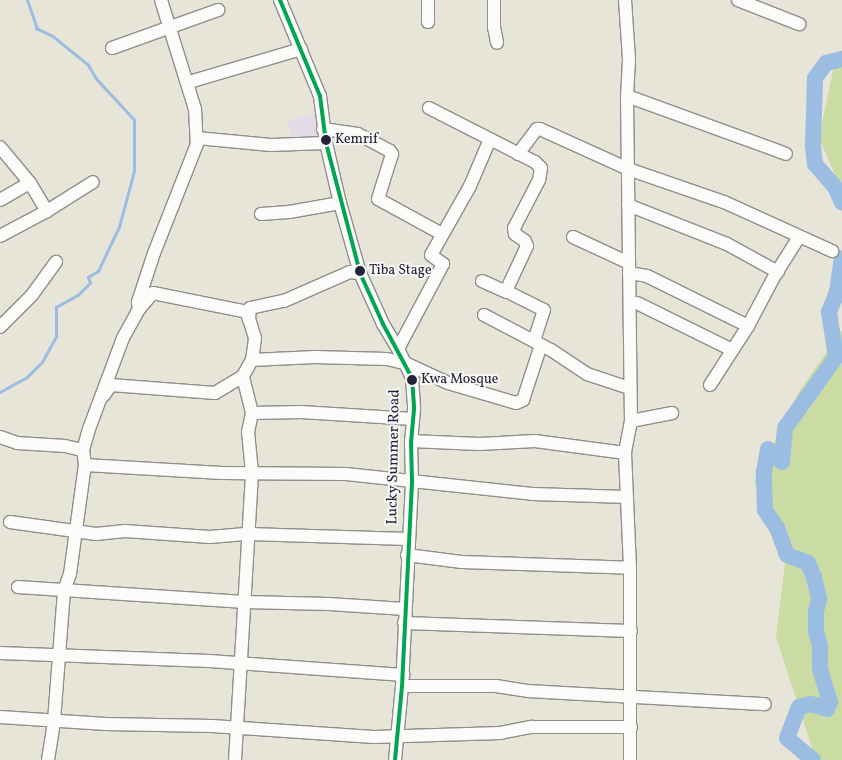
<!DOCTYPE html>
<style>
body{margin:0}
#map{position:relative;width:842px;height:760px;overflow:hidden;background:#e7e5d7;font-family:Vollkorn,serif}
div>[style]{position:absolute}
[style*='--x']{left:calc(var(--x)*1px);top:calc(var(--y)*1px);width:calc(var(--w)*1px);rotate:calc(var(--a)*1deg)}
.built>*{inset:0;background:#e2dce8;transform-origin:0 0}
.green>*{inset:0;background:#cadba3}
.stream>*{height:2.5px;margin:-1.25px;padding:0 1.25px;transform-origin:1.25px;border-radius:1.25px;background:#9bbde2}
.river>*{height:16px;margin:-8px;padding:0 8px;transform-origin:8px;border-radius:8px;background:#9bbde2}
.roads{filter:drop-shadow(1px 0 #8e8e8b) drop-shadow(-1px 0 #8e8e8b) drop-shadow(0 1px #8e8e8b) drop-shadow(0 -1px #8e8e8b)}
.minor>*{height:12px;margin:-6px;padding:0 6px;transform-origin:6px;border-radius:6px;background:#fbfbf9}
.bus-1>*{height:4px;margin:-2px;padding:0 2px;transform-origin:2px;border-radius:2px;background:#00a651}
.dots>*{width:14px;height:14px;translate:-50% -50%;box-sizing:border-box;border:2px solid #f6f6f2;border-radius:50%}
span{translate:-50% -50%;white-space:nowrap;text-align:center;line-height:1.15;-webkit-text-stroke:4px #f6f6f2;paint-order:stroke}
.bus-label{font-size:14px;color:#22223b}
.left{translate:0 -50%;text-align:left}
.street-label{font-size:15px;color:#22223b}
</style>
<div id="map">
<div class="built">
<div style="left:314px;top:114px;width:24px;height:28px;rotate:75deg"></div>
</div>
<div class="green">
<div style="clip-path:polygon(842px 50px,842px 190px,819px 138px,836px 56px)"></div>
<div style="clip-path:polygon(842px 330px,842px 760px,816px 760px,776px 637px,788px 539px,754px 483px,800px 390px)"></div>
</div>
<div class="stream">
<div style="--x:0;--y:392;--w:31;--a:-29"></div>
<div style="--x:27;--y:377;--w:21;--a:-45"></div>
<div style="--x:42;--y:362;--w:29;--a:-61"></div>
<div style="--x:56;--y:337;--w:30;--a:-90"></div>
<div style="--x:56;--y:307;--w:25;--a:-29"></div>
<div style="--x:78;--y:295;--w:17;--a:-45"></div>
<div style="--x:90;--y:283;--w:6;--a:-108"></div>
<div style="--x:88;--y:277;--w:12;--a:-31"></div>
<div style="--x:98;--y:271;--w:49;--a:-64.5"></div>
<div style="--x:119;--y:227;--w:58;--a:-75"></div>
<div style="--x:134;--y:171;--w:51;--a:-90"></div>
<div style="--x:134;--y:120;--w:56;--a:-132.8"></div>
<div style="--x:96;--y:79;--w:16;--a:-120"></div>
<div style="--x:88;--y:65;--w:46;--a:-141.1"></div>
<div style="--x:52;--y:36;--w:17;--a:-155"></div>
<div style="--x:37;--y:29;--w:31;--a:-109"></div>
</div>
<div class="river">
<div style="--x:842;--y:59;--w:16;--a:166"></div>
<div style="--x:826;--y:63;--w:19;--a:126"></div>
<div style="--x:815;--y:78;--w:68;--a:91.7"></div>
<div style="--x:813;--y:146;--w:18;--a:84"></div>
<div style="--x:815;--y:164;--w:30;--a:49"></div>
<div style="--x:835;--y:187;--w:17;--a:66"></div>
<div style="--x:813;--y:760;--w:34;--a:-140"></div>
<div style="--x:787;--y:738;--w:33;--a:-69"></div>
<div style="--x:799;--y:707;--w:12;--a:-14"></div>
<div style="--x:811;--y:704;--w:17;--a:17"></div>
<div style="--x:827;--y:709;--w:8;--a:-67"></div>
<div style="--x:830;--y:702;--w:34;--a:-107"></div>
<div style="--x:820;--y:669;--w:23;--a:-90"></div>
<div style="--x:820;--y:646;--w:16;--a:-105"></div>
<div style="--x:816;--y:631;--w:20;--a:-90"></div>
<div style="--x:816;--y:611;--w:12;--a:-76"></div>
<div style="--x:819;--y:599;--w:23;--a:-103"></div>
<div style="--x:814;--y:577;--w:15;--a:-113"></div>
<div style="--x:808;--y:563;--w:22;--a:-159"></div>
<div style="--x:787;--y:555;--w:29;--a:-110"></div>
<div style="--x:777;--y:528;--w:22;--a:-124"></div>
<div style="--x:765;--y:510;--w:38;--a:-92"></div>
<div style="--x:764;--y:472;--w:23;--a:-80"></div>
<div style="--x:768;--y:449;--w:19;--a:43"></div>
<div style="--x:782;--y:462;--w:34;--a:-85"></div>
<div style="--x:785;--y:428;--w:87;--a:-54.3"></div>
<div style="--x:836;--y:357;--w:46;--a:-98.8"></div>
<div style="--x:829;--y:312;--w:22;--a:-68"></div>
<div style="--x:837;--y:292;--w:34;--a:-82"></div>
</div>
<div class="roads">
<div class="minor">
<div style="--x:161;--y:0;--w:114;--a:72.7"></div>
<div style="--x:195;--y:109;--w:35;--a:87"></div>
<div style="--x:197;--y:144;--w:117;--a:111.5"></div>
<div style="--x:154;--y:253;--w:52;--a:108.1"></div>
<div style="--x:138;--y:302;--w:7;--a:82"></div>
<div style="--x:139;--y:309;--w:33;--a:119"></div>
<div style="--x:123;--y:338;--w:97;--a:110.5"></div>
<div style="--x:89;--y:429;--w:22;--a:106"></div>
<div style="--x:83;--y:450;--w:15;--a:82"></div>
<div style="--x:85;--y:465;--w:137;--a:3.3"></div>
<div style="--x:222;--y:473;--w:124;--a:0.5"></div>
<div style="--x:346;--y:474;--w:187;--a:6.1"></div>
<div style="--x:532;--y:494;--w:95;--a:1.8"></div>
<div style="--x:280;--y:0;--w:104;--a:67.4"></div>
<div style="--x:320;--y:96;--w:47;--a:82.7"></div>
<div style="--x:326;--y:143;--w:62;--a:76.9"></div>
<div style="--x:340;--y:203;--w:73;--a:74.1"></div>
<div style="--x:360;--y:273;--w:56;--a:65.7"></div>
<div style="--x:383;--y:324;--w:31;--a:59"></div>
<div style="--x:399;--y:351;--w:30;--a:64"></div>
<div style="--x:412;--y:378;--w:31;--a:86"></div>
<div style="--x:414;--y:409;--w:32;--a:95"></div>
<div style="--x:411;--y:441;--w:41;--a:88.6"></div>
<div style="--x:412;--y:482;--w:204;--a:92.8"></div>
<div style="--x:402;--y:686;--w:74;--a:95.4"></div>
<div style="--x:494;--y:0;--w:27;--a:90"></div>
<div style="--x:494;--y:27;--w:16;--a:79"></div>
<div style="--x:625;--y:0;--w:59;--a:86.1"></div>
<div style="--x:629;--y:59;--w:37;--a:93"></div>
<div style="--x:627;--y:96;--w:325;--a:89.3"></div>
<div style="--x:631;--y:421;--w:33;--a:101"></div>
<div style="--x:625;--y:453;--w:115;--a:87.5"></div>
<div style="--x:630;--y:568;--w:192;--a:90"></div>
<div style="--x:738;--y:0;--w:66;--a:21.5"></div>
<div style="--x:428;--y:22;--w:22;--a:-90"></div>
<div style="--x:112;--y:48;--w:113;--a:-19.7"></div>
<div style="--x:189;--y:82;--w:117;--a:-16.4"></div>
<div style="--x:627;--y:96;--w:169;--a:20"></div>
<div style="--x:429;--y:108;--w:119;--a:27"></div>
<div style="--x:535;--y:162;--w:8;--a:45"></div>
<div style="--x:541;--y:168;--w:12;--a:99"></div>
<div style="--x:539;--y:180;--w:54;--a:117.5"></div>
<div style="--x:514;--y:228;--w:6;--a:81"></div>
<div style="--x:515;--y:234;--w:12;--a:35"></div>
<div style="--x:525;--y:241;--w:5;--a:68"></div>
<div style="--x:527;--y:246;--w:50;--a:115"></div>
<div style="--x:506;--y:291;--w:42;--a:26.6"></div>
<div style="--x:544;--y:310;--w:33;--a:108"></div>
<div style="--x:323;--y:129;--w:35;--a:8"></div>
<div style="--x:358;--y:134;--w:36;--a:28"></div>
<div style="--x:390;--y:151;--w:4;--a:56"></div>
<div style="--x:392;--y:154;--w:47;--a:107.3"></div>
<div style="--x:378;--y:199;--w:73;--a:28.7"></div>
<div style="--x:197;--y:138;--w:74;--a:5.4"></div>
<div style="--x:271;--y:145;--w:55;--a:-2.1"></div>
<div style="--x:0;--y:147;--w:47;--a:50.2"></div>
<div style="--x:30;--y:183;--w:33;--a:59"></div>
<div style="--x:47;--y:211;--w:53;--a:152"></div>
<div style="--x:518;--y:154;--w:31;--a:-53"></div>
<div style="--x:537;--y:129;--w:3;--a:0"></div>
<div style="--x:540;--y:129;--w:97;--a:24.4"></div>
<div style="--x:628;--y:169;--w:102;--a:19"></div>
<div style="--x:724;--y:202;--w:119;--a:24.4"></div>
<div style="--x:0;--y:200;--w:34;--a:-30"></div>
<div style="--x:628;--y:205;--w:106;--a:21.5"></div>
<div style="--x:727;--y:244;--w:58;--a:28.8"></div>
<div style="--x:47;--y:211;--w:54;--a:-32.2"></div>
<div style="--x:261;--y:214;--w:28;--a:-4"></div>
<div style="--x:289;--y:212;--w:52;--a:-10"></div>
<div style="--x:573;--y:237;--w:62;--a:24.9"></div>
<div style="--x:629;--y:273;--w:18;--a:9"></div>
<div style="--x:647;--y:276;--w:113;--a:26.3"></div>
<div style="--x:482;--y:281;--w:27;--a:24"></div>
<div style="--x:637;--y:303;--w:106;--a:26.3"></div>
<div style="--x:139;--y:309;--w:21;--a:-49"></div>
<div style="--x:153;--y:293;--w:96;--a:11.4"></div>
<div style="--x:484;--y:315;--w:76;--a:27.6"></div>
<div style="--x:551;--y:350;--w:43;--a:33.7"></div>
<div style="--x:587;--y:374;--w:44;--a:18.4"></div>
<div style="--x:249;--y:318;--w:10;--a:-84"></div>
<div style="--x:250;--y:308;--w:35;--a:-12"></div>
<div style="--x:284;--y:301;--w:72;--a:-23.7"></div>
<div style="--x:350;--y:272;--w:10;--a:6"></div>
<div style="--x:0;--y:327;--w:45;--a:-45"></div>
<div style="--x:32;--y:295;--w:41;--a:-54"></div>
<div style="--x:400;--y:345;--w:92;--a:-62"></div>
<div style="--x:443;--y:264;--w:15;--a:-143"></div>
<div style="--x:431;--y:255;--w:79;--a:-60.5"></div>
<div style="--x:470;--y:186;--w:51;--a:-66.9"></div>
<div style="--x:252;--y:360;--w:63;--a:-2.7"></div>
<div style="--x:315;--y:357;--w:72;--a:1.6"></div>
<div style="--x:387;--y:359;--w:18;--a:13"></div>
<div style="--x:405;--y:363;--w:47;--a:24.9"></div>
<div style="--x:448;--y:383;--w:71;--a:16.4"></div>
<div style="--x:516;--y:403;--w:8;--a:-23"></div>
<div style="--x:523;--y:400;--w:58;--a:-71.9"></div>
<div style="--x:710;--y:385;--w:70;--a:-57.2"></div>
<div style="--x:748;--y:326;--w:58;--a:-62.1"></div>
<div style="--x:775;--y:275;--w:45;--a:-57.7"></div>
<div style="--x:104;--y:395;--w:12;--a:-55"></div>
<div style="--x:111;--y:385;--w:104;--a:4.4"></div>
<div style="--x:215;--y:393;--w:33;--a:-31"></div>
<div style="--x:252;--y:413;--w:49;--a:-1.2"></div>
<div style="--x:301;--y:412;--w:112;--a:3.6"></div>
<div style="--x:631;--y:421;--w:42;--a:-11"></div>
<div style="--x:0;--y:437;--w:18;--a:19"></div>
<div style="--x:17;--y:443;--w:48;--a:3.6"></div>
<div style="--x:65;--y:446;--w:18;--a:13"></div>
<div style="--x:411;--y:441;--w:68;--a:2.5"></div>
<div style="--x:479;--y:444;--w:56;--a:-3.1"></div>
<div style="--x:535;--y:441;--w:91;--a:7.6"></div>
<div style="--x:10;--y:522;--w:87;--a:7.9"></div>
<div style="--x:96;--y:534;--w:29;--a:-6"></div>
<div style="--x:125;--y:531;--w:85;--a:4"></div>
<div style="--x:210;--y:537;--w:38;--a:-5"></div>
<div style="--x:248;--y:534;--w:160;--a:1.8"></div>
<div style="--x:407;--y:555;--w:55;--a:7.3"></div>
<div style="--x:462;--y:562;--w:168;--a:2"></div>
<div style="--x:18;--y:587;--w:227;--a:3.8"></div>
<div style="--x:245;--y:602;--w:84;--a:1.4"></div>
<div style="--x:329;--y:604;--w:76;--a:3.8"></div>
<div style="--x:404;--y:623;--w:227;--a:2"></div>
<div style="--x:0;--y:653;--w:209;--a:2.2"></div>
<div style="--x:209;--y:661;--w:195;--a:4.1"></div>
<div style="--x:402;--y:686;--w:94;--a:0"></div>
<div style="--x:496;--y:686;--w:33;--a:9"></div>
<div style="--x:529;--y:691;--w:236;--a:3.2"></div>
<div style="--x:0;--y:717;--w:106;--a:3.8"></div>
<div style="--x:106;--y:724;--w:106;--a:1.1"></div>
<div style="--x:212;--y:726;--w:162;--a:3.9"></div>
<div style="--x:374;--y:737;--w:126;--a:-1.8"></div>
<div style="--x:500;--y:733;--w:33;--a:-11"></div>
<div style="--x:532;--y:727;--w:99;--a:0"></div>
<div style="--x:48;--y:760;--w:39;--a:-81"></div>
<div style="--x:54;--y:721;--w:130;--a:-85.6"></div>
<div style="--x:64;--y:591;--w:18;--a:-71"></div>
<div style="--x:70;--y:574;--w:110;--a:-82.2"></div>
<div style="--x:235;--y:760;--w:289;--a:-86.6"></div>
<div style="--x:252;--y:472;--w:40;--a:-95.7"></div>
<div style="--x:248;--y:432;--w:19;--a:-78"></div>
<div style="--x:252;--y:413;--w:38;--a:-104"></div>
<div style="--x:243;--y:376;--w:18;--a:-61"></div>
<div style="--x:252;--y:360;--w:22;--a:-82"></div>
<div style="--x:255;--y:338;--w:21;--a:-107"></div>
<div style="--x:249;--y:318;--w:6;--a:-108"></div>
<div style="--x:247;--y:312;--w:8;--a:76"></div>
<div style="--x:249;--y:320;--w:2;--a:-90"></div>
</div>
</div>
<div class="bus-1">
<div style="--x:280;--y:0;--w:104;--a:67.4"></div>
<div style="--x:320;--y:96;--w:47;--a:82.7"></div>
<div style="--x:326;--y:143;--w:134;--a:75.3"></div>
<div style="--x:360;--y:273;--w:56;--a:65.7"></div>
<div style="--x:383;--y:324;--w:61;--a:61.8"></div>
<div style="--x:412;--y:378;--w:31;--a:86"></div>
<div style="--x:414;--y:409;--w:32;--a:95"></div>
<div style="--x:411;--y:441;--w:41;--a:88.6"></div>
<div style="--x:412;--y:482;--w:204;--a:92.8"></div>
<div style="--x:402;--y:686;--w:74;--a:95.4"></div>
</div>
<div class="dots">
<div style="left:326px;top:140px;background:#22223b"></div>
<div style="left:360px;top:271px;background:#22223b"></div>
<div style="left:412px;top:380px;background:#22223b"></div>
</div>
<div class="bus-label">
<span class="left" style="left:335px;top:140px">Kemrif</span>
<span class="left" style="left:369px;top:271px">Tiba Stage</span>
<span class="left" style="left:421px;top:380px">Kwa Mosque</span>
</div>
<div class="street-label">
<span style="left:394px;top:457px;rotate:-89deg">Lucky Summer Road</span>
</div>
</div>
